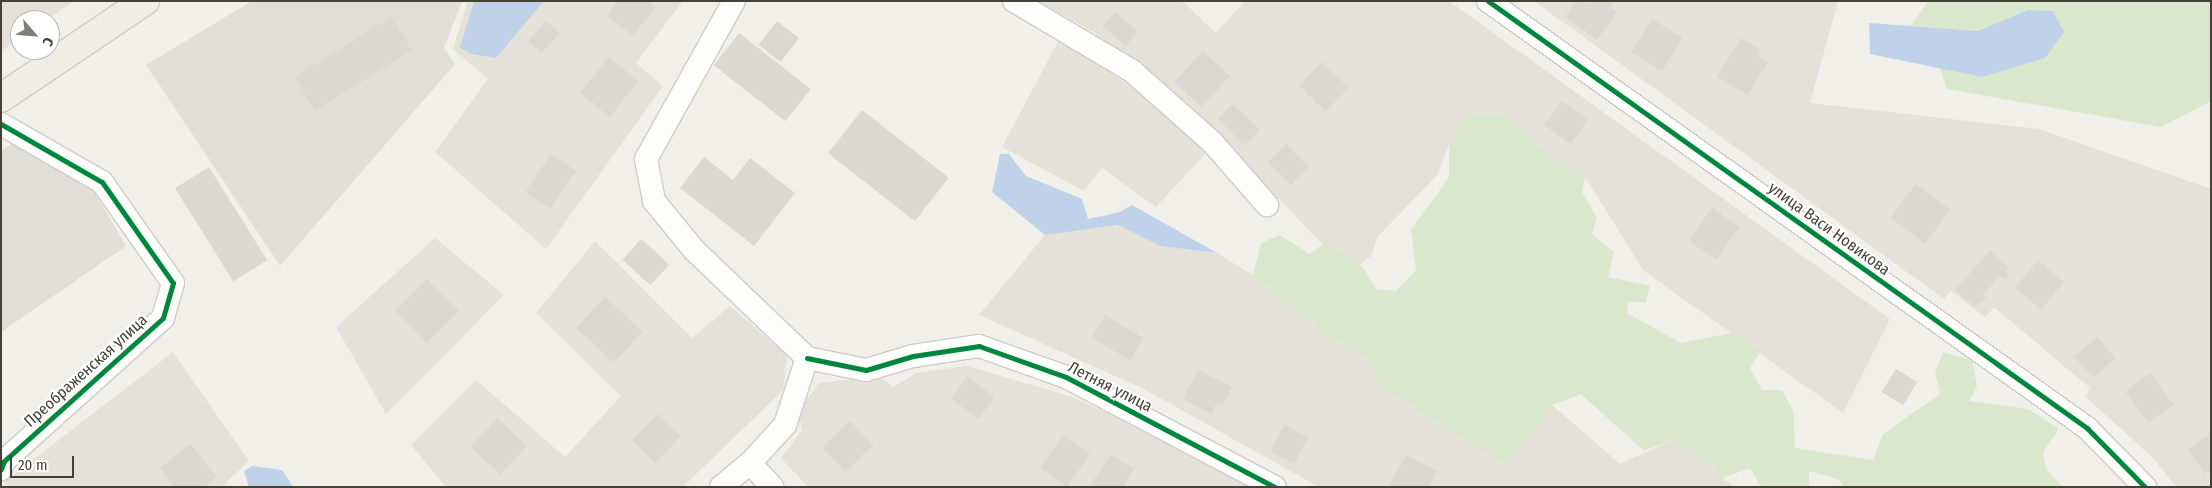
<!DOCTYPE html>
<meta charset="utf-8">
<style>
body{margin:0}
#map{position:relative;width:2212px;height:488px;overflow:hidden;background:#f0efea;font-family:"Fira Sans Condensed",sans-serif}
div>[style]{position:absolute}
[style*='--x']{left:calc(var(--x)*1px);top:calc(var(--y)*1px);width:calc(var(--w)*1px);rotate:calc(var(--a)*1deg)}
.residential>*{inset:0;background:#e3e1d8}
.industrial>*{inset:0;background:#dfded8}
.green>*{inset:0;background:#d9e8cd}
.water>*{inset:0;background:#bfd2e9}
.building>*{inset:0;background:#d9d8d2;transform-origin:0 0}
.roads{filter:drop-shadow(1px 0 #cdccc8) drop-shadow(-1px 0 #cdccc8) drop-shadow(0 1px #cdccc8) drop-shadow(0 -1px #cdccc8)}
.minor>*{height:22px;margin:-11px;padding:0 11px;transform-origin:11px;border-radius:11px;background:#fdfdfc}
.primary>*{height:28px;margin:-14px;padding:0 14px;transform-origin:14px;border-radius:14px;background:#efeee5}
.cycleway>*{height:5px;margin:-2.5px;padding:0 2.5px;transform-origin:2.5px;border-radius:2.5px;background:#00873e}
span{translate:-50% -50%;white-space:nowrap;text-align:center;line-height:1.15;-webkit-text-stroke:4px #fff;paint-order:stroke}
.street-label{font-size:16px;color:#444137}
.frame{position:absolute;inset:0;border:2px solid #444137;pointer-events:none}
.north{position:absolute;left:10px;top:10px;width:50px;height:50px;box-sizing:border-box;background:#fff;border:1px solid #b4b3af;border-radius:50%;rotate:117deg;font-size:14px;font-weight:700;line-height:20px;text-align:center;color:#444137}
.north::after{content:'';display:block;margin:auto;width:18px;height:22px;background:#807e76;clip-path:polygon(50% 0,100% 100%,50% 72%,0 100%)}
.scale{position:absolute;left:10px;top:456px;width:64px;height:22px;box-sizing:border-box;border:2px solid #444137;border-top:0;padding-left:6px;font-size:15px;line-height:18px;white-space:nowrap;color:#444137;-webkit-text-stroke:4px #fff;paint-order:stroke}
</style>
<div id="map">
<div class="residential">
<div style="clip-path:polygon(1px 1px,74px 1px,47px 20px,20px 20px,20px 38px,1px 51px)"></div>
<div style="clip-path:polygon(468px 1px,683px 1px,636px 63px,663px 86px,546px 249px,435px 152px,488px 79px,453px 49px)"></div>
<div style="clip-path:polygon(1039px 1px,1182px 1px,1216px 33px,1245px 1px,1449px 1px,1890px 319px,1843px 413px,1644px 271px,1585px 177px,1556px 162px,1506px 117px,1449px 144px,1438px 174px,1378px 236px,1371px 256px,1349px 272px,1191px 107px,1095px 33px)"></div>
<div style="clip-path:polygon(1534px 1px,1838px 1px,1810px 103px,2039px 129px,2211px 189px,2211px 487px,2176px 487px,2153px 458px,2086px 397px,2090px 388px,1994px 307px,1985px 317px,1951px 291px,1944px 299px)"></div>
<div style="clip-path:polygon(1060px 38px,1149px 99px,1206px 153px,1156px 207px,1102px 168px,1084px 191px,1002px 147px)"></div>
<div style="clip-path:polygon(1118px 225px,1160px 246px,1217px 253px,1253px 275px,1319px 331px,1373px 361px,1506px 463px,1552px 405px,1620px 464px,1675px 439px,1734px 487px,1319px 487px,1144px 389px,979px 315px,1045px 235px)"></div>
<div style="clip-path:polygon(435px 238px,504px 295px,386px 414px,336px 327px)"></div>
<div style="clip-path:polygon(595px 241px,692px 338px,730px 306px,787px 355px,783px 390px,683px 487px,446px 487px,411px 445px,476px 380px,565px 457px,621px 396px,536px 313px)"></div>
<div style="clip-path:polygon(173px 352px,249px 461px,221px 487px,8px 487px,4px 482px)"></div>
<div style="clip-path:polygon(966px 366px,1070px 396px,1155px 435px,1248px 487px,808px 487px,781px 458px,802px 430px,797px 412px,819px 383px,880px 376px,893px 387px,917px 373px)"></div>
</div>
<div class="industrial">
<div style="clip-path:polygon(252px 1px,462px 1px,444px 48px,455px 64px,280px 266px,146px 65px)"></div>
<div style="clip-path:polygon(16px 142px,95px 193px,126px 246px,1px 332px,1px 150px)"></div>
</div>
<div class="green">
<div style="clip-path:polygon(1928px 1px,2211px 1px,2211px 101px,2161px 127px,1947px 89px,1940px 68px,1982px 77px,2028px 10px,1978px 31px,1911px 26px)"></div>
<div style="clip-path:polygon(1469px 115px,1506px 117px,1556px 162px,1585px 177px,1582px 192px,1597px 218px,1592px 234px,1614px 252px,1608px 277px,1650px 286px,1646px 302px,1628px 302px,1627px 313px,1681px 343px,1732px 333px,1760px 352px,1750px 368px,1762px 390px,1782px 390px,1794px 412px,1795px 448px,1873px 460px,1883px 434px,1940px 394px,1935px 373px,1943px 352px,1972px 360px,1977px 386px,1969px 401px,2028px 409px,2059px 429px,2043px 452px,2046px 469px,2063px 487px,1845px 487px,1837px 479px,1809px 471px,1809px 487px,1761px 487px,1750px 468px,1723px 478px,1675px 439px,1644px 451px,1581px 394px,1552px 405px,1505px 464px,1374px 381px,1373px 361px,1319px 331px,1253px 275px,1261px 243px,1280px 235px,1309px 254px,1324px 244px,1362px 266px,1376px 289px,1396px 291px,1416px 270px,1411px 230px,1449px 177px,1449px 144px)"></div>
</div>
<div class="water">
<div style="clip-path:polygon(474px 1px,544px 1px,496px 58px,472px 54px,460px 48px)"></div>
<div style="clip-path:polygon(2028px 10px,2053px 11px,2064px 32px,2045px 58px,1982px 77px,1870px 54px,1869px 23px,1978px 31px)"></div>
<div style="clip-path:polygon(1000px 154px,1009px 154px,1026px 176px,1082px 199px,1088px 219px,1120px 212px,1132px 205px,1217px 253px,1160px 246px,1118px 225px,1045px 235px,992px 192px)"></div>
<div style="clip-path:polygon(252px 466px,282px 470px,293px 487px,249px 487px,244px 471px)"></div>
</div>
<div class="building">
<div style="clip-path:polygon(618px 1px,647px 1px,655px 7px,633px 36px,607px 16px)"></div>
<div style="clip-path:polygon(1576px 1px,1586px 4px,1614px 1px,1610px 7px,1617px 12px,1597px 40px,1565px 17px)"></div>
<div style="left:1115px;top:12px;width:30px;height:19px;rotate:40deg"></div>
<div style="left:391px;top:17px;width:39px;height:114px;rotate:58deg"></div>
<div style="left:1652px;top:19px;width:36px;height:39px;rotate:32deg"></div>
<div style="left:546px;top:21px;width:18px;height:27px;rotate:41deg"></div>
<div style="left:777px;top:21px;width:28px;height:30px;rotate:38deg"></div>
<div style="left:739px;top:33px;width:91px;height:41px;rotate:38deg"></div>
<div style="clip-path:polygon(1741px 38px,1761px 50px,1757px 56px,1768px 62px,1748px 95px,1717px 76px)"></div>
<div style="left:1203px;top:51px;width:37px;height:42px;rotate:43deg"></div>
<div style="left:609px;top:57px;width:38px;height:46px;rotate:39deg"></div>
<div style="left:1322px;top:62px;width:37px;height:33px;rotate:44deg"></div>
<div style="left:1562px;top:101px;width:32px;height:30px;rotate:35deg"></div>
<div style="left:1233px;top:104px;width:38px;height:21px;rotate:45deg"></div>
<div style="left:862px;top:110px;width:110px;height:55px;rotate:38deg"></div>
<div style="left:1286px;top:144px;width:32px;height:26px;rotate:44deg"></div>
<div style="left:551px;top:154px;width:30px;height:46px;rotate:34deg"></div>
<div style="clip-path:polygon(704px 157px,733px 180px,750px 158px,795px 193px,754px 246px,680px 188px)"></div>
<div style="left:209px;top:167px;width:110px;height:40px;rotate:58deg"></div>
<div style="left:1916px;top:184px;width:43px;height:42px;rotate:37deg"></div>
<div style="left:1712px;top:208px;width:33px;height:40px;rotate:35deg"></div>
<div style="left:641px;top:239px;width:38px;height:28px;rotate:42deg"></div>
<div style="clip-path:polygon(1990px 250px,2009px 268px,2006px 271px,2009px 274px,2005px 279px,2000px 275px,1983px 295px,1987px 298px,1974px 306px,1955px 290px)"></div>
<div style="left:2038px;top:260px;width:34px;height:36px;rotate:40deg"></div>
<div style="left:427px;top:279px;width:45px;height:45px;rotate:45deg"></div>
<div style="left:605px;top:297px;width:51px;height:42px;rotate:43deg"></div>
<div style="left:1105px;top:315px;width:45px;height:26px;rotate:31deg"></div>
<div style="left:2097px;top:337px;width:28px;height:30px;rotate:49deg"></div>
<div style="left:1896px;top:369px;width:25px;height:27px;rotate:32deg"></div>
<div style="clip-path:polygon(1198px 370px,1232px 387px,1222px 406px,1217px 403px,1212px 414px,1183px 399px)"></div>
<div style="left:2150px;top:373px;width:39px;height:31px;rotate:53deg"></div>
<div style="left:967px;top:377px;width:34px;height:27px;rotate:36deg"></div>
<div style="left:658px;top:414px;width:32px;height:37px;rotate:44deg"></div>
<div style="left:497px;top:418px;width:41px;height:39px;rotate:43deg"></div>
<div style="left:850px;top:421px;width:34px;height:38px;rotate:47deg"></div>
<div style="left:1284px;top:425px;width:27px;height:30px;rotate:27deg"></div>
<div style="left:1063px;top:435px;width:33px;height:40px;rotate:35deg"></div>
<div style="clip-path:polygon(2206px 436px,2211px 443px,2211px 470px,2205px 474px,2188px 450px)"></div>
<div style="clip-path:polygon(190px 444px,217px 477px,205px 487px,174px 487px,160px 468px)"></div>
<div style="clip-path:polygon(1111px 454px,1134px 469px,1123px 487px,1089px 487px)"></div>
<div style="clip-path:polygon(1406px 455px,1437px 471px,1429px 487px,1389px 486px)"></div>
</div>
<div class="roads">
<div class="minor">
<div style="--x:734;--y:1;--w:181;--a:119.1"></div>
<div style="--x:646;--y:159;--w:43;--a:79.2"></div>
<div style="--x:654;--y:201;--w:63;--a:50.8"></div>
<div style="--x:694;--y:250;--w:156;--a:43.7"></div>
<div style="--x:1014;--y:1;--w:137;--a:30.7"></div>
<div style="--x:1132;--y:71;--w:107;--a:41.6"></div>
<div style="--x:1212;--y:142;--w:84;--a:48.9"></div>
<div style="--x:1488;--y:1;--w:736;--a:35.48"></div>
<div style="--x:2087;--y:428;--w:83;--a:45.5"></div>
<div style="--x:1;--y:124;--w:116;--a:29.9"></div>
<div style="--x:102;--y:182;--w:123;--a:54.9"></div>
<div style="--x:173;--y:283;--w:36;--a:106"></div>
<div style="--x:163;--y:318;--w:214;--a:138"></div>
<div style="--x:4;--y:461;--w:9;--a:111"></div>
<div style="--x:807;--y:358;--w:60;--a:11.5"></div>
<div style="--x:866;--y:370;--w:49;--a:-16.6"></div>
<div style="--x:913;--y:356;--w:67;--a:-8.6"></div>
<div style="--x:979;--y:346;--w:92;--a:19.6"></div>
<div style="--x:1066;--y:377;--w:236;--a:27.8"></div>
<div style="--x:750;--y:463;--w:33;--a:47"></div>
<div style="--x:721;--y:487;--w:38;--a:-40"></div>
<div style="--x:750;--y:463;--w:52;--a:-47.4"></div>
<div style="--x:785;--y:425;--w:71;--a:-71.8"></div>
</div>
<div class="primary">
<div style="--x:1;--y:98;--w:174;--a:-34"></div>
</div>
</div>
<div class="cycleway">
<div style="--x:1488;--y:1;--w:736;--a:35.48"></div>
<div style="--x:2087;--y:428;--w:83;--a:45.5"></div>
<div style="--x:1;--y:124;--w:116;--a:29.9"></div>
<div style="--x:102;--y:182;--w:123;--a:54.9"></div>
<div style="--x:173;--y:283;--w:36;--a:106"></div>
<div style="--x:163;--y:318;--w:214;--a:138"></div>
<div style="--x:4;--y:461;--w:9;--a:111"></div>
<div style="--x:807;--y:358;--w:60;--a:11.5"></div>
<div style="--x:866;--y:370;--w:49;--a:-16.6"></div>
<div style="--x:913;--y:356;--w:67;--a:-8.6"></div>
<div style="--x:979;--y:346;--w:92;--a:19.6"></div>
<div style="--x:1066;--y:377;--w:236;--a:27.8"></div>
</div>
<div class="street-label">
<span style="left:1829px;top:229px;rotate:36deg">улица Васи Новикова</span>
<span style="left:86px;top:371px;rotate:-42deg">Преображенская улица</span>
<span style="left:1110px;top:387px;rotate:27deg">Летняя улица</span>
</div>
<div class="frame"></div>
<div class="north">С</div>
<div class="scale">20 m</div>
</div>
